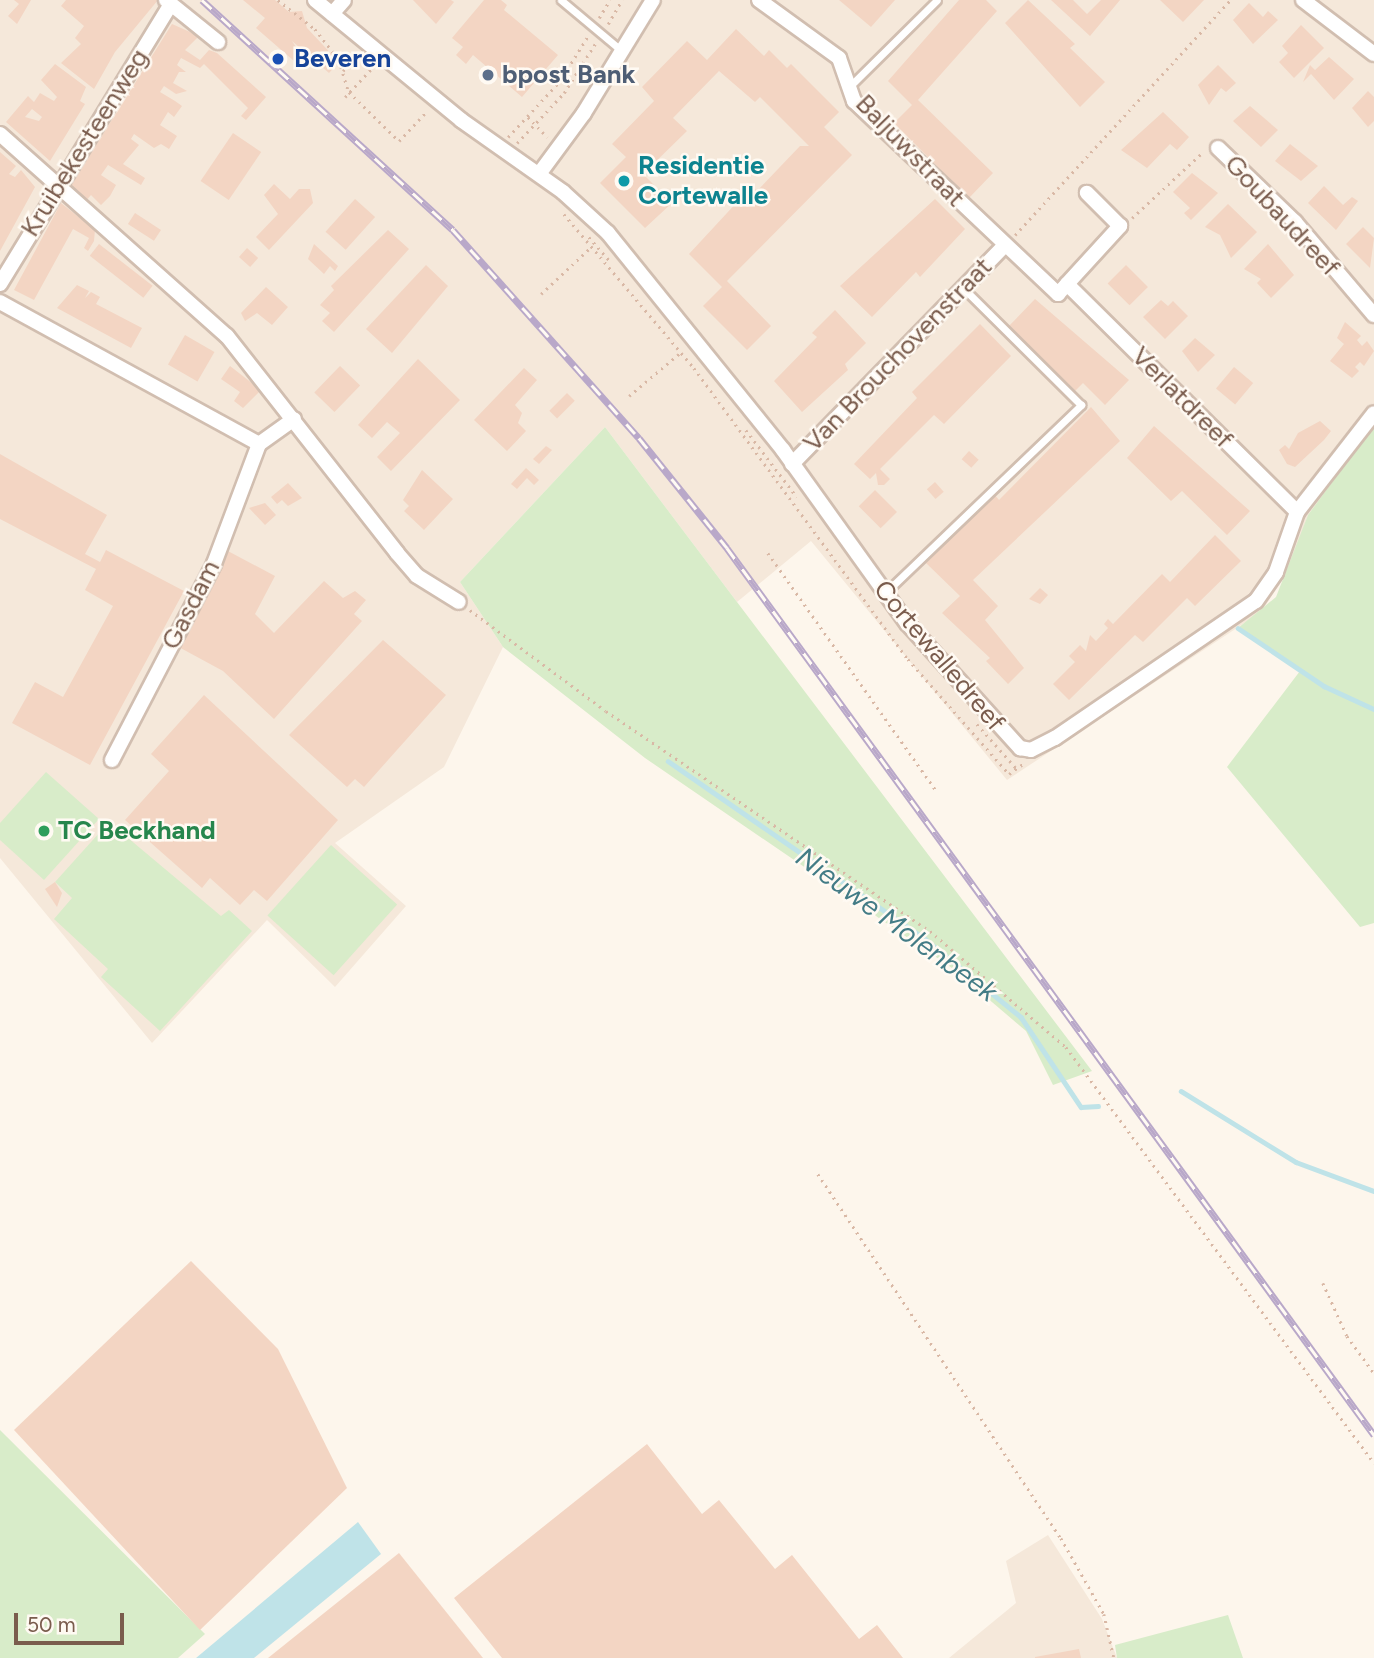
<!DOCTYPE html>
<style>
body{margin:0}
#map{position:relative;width:1374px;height:1658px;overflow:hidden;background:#fdf6ec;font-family:Figtree,sans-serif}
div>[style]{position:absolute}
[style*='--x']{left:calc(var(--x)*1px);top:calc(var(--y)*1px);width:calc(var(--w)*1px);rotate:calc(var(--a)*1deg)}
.residential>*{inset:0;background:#f5e8da}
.green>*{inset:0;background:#d8ecc9;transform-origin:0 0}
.water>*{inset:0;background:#bfe3e8}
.stream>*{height:4.5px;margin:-2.25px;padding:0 2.25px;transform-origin:2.25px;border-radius:2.25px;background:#bfe3e8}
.building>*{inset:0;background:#f3d5c3;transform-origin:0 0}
.path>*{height:2.5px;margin-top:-1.25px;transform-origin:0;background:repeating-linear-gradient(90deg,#d9b8a5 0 2px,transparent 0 7px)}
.roads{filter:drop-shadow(2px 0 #d1beb0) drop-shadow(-2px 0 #d1beb0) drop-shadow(0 2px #d1beb0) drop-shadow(0 -2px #d1beb0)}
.lane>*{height:7px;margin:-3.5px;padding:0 3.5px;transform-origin:3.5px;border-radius:3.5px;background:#fff}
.street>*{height:14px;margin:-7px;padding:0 7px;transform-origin:7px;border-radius:7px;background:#fff}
.rail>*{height:7px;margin-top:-3.5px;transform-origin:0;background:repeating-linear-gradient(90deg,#fffaf3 0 13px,#b9a8c9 0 26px);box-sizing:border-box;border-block:2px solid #b9a8c9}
.dots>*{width:19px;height:19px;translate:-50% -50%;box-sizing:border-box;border:4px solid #fffaf3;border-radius:50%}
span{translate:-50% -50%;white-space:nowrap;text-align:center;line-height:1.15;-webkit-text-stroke:5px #fffaf3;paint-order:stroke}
.transit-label{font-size:26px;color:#164399;font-weight:700}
.left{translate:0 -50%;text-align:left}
.service-label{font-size:26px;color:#4e5e75;font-weight:700}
.street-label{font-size:26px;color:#7a5c4d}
.culture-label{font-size:26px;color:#0d838f;font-weight:700}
.leisure-label{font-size:26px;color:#27864d;font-weight:700}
.water-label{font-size:28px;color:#437c86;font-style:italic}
.scale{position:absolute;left:14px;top:1613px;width:110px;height:32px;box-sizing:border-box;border:4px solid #7a5c4d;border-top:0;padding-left:9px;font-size:21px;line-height:24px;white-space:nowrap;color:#7a5c4d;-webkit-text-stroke:5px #fffaf3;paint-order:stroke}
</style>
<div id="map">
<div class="residential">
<div style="clip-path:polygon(0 0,1374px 0,1374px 425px,1308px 515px,1289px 570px,1261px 612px,1007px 780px,811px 541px,737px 602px,605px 427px,460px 582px,503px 647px,444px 767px,335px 843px,406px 906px,335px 987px,267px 920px,152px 1043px,0 858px)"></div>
<div style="clip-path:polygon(1048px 1535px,1102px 1619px,1117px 1658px,949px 1658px,1016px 1603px,1006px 1561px)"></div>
</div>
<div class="green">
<div style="clip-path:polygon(1374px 425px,1374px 923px,1360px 927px,1227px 767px,1300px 671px,1238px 628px,1276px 597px,1308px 515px)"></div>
<div style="clip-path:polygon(605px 427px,737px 602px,1092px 1071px,1053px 1085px,1026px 1031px,952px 968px,645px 758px,503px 647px,460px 582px)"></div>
<div style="clip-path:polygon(46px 772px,99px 819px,44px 880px,0 840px,0 823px)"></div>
<div style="clip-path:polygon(109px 822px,221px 916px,229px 910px,252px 931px,160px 1031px,101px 977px,108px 969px,54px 919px,72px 898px,55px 882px)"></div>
<div style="left:331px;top:845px;width:89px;height:95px;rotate:42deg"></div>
<div style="clip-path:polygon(0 1430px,205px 1634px,178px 1658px,0 1658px)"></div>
<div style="clip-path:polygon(1228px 1615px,1243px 1658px,1117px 1658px,1115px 1645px)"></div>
</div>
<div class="water">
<div style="clip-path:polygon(358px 1522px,381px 1554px,254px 1658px,196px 1658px)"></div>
</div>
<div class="stream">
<div style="--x:1238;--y:628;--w:104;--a:34"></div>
<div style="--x:1324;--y:686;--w:55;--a:24.7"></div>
<div style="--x:668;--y:761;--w:313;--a:34.7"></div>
<div style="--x:925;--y:939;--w:124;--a:39.1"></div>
<div style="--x:1021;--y:1017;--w:108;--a:56.3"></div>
<div style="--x:1081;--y:1107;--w:17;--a:-3"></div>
<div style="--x:1181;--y:1091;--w:135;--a:31.7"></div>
<div style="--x:1296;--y:1162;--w:83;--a:20.4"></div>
</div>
<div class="building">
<div style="clip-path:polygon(14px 0,31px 0,17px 24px,8px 16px,19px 4px)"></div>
<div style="clip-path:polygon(66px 0,158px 0,115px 52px,94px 89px,61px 63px,81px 44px,75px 38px,84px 26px,61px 6px)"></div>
<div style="clip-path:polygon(243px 0,275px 0,289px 12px,302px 11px,307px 28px,339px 62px,329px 73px,292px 41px,300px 53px,294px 61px,256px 28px,265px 18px)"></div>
<div style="clip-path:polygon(413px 0,451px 0,454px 2px,436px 24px)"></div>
<div style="clip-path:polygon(484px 0,501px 0,507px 5px,504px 10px,558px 55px,522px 97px,473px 55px,466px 64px,456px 55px,463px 47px,452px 38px)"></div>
<div style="clip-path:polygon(839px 0,895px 0,871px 27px)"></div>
<div style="clip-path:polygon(959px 0,986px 0,997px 11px,918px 100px,993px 173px,969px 198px,894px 123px,912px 105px,888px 81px)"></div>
<div style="clip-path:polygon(1028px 0,1075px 44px,1070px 48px,1105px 82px,1080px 107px,1005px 23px)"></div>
<div style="clip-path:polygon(1051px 0,1073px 0,1087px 14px,1101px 0,1120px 0,1090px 36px)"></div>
<div style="clip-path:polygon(1160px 0,1204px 0,1183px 22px)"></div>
<div style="clip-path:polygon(1249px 3px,1263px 17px,1268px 11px,1278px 20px,1253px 44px,1233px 20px)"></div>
<div style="clip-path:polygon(172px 24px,199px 36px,185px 50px,200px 60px,209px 50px,217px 53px,266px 97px,246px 120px,241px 116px,248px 108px,204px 64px,200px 68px,181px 58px,177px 65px,186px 72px,179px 72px,173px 83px,187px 91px,176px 94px,164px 86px,160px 92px,175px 101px,172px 107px,175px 101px,182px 106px,174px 117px,168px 112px,160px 125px,177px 136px,169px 149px,161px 144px,154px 148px,134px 134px,131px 139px,139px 145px,123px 164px,145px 178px,141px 185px,108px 165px,101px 175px,116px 185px,110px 196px,101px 205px,91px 195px,84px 203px,68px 190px)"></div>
<div style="clip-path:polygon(1301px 25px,1324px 48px,1294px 78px,1279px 62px,1288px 53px,1282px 46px)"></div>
<div style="clip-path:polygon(736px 29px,764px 56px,769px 50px,787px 68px,791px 64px,839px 112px,824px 127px,852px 155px,727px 281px,771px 326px,747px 350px,703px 306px,722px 287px,689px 254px,752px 186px,757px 191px,800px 146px,809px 146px,760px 97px,755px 102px,719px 71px,673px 118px,687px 131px,643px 174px,672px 203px,645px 228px,600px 183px,626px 157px,612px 144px,654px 101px,642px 87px,687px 41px,707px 60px)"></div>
<div style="clip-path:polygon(1329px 57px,1354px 79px,1334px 100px,1311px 74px,1303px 82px,1310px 65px,1315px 70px)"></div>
<div style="clip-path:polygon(evenodd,55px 64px,86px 87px,80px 101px,85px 104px,50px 161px,6px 122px,28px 96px,34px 102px,40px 93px,54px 101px,57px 97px,41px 80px,55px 64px,32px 109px,42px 117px,39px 121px,25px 117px,32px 109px)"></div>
<div style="clip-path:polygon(1218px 65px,1236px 83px,1226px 92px,1221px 88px,1209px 105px,1198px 85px)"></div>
<div style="clip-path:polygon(1368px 91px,1374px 97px,1374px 121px,1368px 127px,1352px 108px)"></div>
<div style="clip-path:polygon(1250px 106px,1278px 130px,1261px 147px,1233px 121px)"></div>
<div style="clip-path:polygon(1163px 112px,1189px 137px,1177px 150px,1170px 144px,1147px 168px,1121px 150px)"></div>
<div style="left:233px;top:133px;width:34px;height:58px;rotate:34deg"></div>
<div style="clip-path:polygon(1290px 144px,1318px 166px,1301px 181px,1275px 161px)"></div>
<div style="clip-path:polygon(0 152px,16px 166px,9px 174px,15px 177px,21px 170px,35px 187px,0 251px)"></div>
<div style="clip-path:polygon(1192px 173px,1218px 193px,1191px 220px,1184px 213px,1190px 208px,1173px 192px)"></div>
<div style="clip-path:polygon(274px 184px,290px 199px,299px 189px,310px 189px,313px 203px,269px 250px,256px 237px,278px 214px,264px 195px)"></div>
<div style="clip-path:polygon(1324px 186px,1343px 205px,1352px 197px,1358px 201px,1336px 230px,1308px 203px)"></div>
<div style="left:355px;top:199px;width:27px;height:44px;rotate:42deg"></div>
<div style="clip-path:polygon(935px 199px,965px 229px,920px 277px,916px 272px,872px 317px,840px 286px)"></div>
<div style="clip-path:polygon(61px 203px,95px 230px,94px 241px,88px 251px,84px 248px,89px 238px,73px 229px,34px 300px,14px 290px)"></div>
<div style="clip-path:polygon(1228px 204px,1257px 232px,1231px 258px,1220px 235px,1205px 227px)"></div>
<div style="left:135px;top:213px;width:31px;height:13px;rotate:33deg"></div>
<div style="clip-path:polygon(1363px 227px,1374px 238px,1370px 268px,1346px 244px)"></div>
<div style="clip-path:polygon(388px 230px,409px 249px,334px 332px,322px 321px,330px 313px,320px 305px,334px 290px,331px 286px)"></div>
<div style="left:99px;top:244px;width:68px;height:15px;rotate:38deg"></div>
<div style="clip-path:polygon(314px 244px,338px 266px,335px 271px,330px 266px,324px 274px,308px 259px)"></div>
<div style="clip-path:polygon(1268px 244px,1294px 275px,1271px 298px,1257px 283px,1261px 279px,1244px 269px)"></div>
<div style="left:247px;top:248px;width:15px;height:12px;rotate:42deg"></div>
<div style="clip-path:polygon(426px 265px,448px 286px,392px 353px,366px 329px)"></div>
<div style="left:1126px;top:265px;width:31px;height:26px;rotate:45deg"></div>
<div style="clip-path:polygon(77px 285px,89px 291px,85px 298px,91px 292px,100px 297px,96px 304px,142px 328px,131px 348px,57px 308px)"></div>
<div style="clip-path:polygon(266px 287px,288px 307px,272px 325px,257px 313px,245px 321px,241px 313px)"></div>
<div style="clip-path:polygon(1035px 299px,1129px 380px,1105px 405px,1083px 383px,1075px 391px,1008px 327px)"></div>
<div style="clip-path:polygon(1161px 300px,1168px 306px,1173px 301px,1188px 316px,1165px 339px,1143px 317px)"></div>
<div style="clip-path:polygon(835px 310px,866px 343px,845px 364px,848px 370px,802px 412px,774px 381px,817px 337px,812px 333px)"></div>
<div style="clip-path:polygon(1345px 322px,1361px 336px,1357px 340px,1362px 346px,1367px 341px,1374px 351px,1364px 366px,1360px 362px,1355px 367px,1359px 371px,1352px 378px,1330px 361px,1344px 344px,1337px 338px)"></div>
<div style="clip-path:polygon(980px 324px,1011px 356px,944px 424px,934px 415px,880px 469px,890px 479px,884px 485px,878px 485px,876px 473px,870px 479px,854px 464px,917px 398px,912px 392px)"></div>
<div style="left:185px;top:335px;width:34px;height:34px;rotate:30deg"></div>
<div style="clip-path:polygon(1195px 338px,1215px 355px,1198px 372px,1182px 351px)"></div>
<div style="clip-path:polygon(418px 359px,460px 400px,391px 471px,377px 457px,400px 433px,387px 422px,372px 438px,358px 425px)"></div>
<div style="clip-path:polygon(230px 366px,261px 390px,243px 408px,234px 401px,240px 392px,221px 379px)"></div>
<div style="left:340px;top:366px;width:28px;height:37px;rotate:44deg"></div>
<div style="left:1234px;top:367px;width:25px;height:28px;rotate:40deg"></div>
<div style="clip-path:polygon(524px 368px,537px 380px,515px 405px,522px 413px,518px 423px,526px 431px,507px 451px,474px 420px)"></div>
<div style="left:567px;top:393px;width:11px;height:25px;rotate:45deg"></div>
<div style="clip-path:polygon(1091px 407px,1120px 441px,973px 580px,998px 606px,985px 620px,1024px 668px,1008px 684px,986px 661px,990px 658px,942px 613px,960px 596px,926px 563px,994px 494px,999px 500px)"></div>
<div style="clip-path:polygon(1320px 421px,1331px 431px,1324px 440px,1295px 467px,1287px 464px,1279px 450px,1285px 445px,1289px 449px,1298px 433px)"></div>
<div style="clip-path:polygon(1154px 426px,1250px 511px,1227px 535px,1182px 491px,1171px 501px,1127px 458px)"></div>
<div style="clip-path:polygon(546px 446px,552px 450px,539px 464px,533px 459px)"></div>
<div style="left:969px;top:451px;width:13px;height:11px;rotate:42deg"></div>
<div style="clip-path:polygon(0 454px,107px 515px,85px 554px,100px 562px,106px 550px,184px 591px,90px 765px,12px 723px,35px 682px,63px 697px,113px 606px,85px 590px,96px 569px,0 519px)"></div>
<div style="clip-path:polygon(526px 468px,539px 480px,534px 485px,527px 478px,517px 489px,511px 484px)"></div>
<div style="clip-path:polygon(422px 470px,453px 499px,424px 530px,404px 511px,409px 506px,403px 500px)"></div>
<div style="left:935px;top:482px;width:13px;height:11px;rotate:48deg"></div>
<div style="clip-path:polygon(288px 483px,302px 498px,288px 506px,282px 500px,277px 504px,271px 497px)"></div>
<div style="left:875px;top:490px;width:31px;height:23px;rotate:45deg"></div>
<div style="clip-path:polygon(265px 503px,276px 515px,265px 525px,249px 508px)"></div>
<div style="clip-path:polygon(1215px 535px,1241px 561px,1195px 606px,1187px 598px,1143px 642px,1135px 635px,1069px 700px,1053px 684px,1075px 662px,1069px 656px,1080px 645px,1086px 651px,1090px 635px,1096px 641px,1108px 628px,1104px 624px,1108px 619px,1113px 624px,1162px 574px,1170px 582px)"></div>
<div style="clip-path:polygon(226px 550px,275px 576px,255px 614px,274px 633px,324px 581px,343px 598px,355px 591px,366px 600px,354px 614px,362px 621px,274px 719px,223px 671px,175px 645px)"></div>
<div style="clip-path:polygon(1040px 588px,1048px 595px,1040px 604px,1029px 599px)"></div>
<div style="clip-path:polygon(383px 640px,446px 695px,364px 787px,355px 779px,347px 787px,289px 735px)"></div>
<div style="clip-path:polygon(204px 695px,338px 820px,267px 901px,254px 890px,240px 905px,210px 878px,202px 888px,125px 820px,169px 771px,151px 754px)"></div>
<div style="clip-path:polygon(55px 882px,62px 893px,57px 907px,45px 889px)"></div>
<div style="clip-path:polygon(191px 1261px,278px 1349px,347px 1488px,200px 1630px,14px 1430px)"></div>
<div style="clip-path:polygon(647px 1444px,702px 1514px,719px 1500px,775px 1569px,792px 1555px,859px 1639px,877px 1625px,903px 1658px,502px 1658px,454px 1598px)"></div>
<div style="clip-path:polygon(399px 1553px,483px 1658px,268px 1658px)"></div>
<div style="clip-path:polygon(1079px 1649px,1081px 1658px,1035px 1658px,1035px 1657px)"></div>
</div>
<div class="path">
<div style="--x:278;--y:0;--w:47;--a:38.1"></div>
<div style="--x:315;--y:29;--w:39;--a:52"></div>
<div style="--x:339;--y:60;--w:34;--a:73"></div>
<div style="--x:349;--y:92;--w:70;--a:44.4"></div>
<div style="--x:399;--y:141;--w:40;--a:-47"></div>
<div style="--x:599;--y:18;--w:21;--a:-59"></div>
<div style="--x:608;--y:24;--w:28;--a:-60"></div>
<div style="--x:343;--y:71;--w:25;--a:-50"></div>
<div style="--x:345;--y:97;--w:41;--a:-47"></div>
<div style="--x:528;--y:117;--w:28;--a:46"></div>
<div style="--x:508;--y:137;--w:76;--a:-47.1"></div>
<div style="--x:560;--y:81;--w:53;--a:-58.1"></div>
<div style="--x:517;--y:143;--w:69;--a:-46.8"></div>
<div style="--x:564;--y:93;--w:58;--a:-57.7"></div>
<div style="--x:564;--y:214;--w:202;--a:49.8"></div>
<div style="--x:694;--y:368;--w:361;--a:53.7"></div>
<div style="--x:908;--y:659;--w:153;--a:48.7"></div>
<div style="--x:1009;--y:774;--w:17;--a:-36"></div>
<div style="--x:1132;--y:218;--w:97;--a:-42.9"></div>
<div style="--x:1015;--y:235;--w:319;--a:-47.5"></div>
<div style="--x:589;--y:237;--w:32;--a:49"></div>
<div style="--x:541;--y:294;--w:67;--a:-43.2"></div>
<div style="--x:629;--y:396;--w:68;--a:-40.2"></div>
<div style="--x:746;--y:430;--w:84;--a:52.7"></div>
<div style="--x:768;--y:553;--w:291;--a:54.7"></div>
<div style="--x:470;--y:610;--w:169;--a:36.6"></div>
<div style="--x:606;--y:711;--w:392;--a:34.2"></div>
<div style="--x:930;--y:931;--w:179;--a:40.5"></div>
<div style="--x:1066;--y:1047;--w:518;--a:53.48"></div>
<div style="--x:977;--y:724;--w:60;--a:48.4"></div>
<div style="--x:818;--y:1174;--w:438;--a:56.3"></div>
<div style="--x:1061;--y:1538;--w:87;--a:60.5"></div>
<div style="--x:1104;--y:1614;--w:45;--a:77.2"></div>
<div style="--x:1323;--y:1283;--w:58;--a:65.6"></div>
<div style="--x:1347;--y:1336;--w:46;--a:53.9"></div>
</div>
<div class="roads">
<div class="lane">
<div style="--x:561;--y:0;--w:80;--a:39.9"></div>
<div style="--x:850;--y:86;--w:122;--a:-44.7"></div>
<div style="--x:885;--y:593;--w:272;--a:-43.8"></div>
<div style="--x:1081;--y:405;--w:165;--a:-135.2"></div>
</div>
<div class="street">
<div style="--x:166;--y:0;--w:67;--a:38.9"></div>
<div style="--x:315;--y:0;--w:189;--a:39.4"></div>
<div style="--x:461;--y:120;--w:125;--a:35.2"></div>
<div style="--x:563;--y:192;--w:61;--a:42.3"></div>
<div style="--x:608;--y:233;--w:279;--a:51.1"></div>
<div style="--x:783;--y:450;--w:213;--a:54.4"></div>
<div style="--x:907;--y:623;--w:169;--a:47.9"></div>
<div style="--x:1020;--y:748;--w:11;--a:10"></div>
<div style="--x:1031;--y:750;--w:27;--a:-27"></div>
<div style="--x:1055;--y:738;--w:243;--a:-34.3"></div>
<div style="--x:1256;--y:601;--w:35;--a:-55"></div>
<div style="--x:1276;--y:572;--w:64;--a:-70.7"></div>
<div style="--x:1297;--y:512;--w:125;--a:-52.1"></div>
<div style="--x:759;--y:0;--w:99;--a:35.9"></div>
<div style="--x:839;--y:58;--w:46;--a:70.8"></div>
<div style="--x:854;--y:101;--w:281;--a:43.4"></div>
<div style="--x:1058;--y:294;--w:13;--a:-48"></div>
<div style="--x:1067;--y:284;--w:324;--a:44.7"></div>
<div style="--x:1303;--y:0;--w:89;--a:37.3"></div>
<div style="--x:332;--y:14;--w:18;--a:-49"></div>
<div style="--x:0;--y:134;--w:304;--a:41.7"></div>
<div style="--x:227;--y:336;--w:276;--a:51.9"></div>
<div style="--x:397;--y:553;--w:30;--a:49"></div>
<div style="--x:417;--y:576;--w:49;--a:31.8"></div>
<div style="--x:1218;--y:148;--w:107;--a:43.9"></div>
<div style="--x:1295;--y:222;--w:122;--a:49.7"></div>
<div style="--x:539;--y:174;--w:76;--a:-53.6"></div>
<div style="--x:584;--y:113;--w:132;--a:-58.6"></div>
<div style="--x:0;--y:284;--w:328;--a:-58.6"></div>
<div style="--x:1067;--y:284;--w:79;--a:-47.6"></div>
<div style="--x:1120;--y:226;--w:47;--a:-135"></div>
<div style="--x:0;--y:302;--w:295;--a:28.7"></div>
<div style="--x:259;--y:444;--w:128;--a:110.6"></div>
<div style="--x:214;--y:564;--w:221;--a:117.5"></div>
<div style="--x:259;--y:444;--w:43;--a:-35.5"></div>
<div style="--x:792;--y:464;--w:304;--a:-45.8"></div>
</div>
</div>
<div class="rail">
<div style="--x:202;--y:0;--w:340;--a:42.5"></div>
<div style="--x:453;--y:230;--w:279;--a:48.2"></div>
<div style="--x:639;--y:438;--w:141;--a:51.3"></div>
<div style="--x:727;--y:548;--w:1098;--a:53.89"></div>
</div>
<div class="dots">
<div style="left:278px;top:59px;background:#1a4fb4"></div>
<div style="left:488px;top:75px;background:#5c6f8a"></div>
<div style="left:624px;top:181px;background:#0f9aa8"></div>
<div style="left:44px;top:831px;background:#2e9e5b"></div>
</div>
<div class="transit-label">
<span class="left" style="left:294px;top:59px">Beveren</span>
</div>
<div class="service-label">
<span class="left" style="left:502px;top:75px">bpost Bank</span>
</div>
<div class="street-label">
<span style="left:85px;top:143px;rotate:-58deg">Kruibekesteenweg</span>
<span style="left:910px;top:151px;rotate:46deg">Baljuwstraat</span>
<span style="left:1282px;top:216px;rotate:47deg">Goubaudreef</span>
<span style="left:898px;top:355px;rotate:-46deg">Van Brouchovenstraat</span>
<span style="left:1182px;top:398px;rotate:45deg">Verlatdreef</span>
<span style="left:191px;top:605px;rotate:-63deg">Gasdam</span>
<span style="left:939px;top:656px;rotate:50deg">Cortewalledreef</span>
</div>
<div class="culture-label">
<span class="left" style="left:638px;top:181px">Residentie<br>Cortewalle</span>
</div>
<div class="leisure-label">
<span class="left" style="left:58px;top:831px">TC Beckhand</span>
</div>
<div class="water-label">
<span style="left:897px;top:924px;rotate:36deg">Nieuwe Molenbeek</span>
</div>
<div class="scale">50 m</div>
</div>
